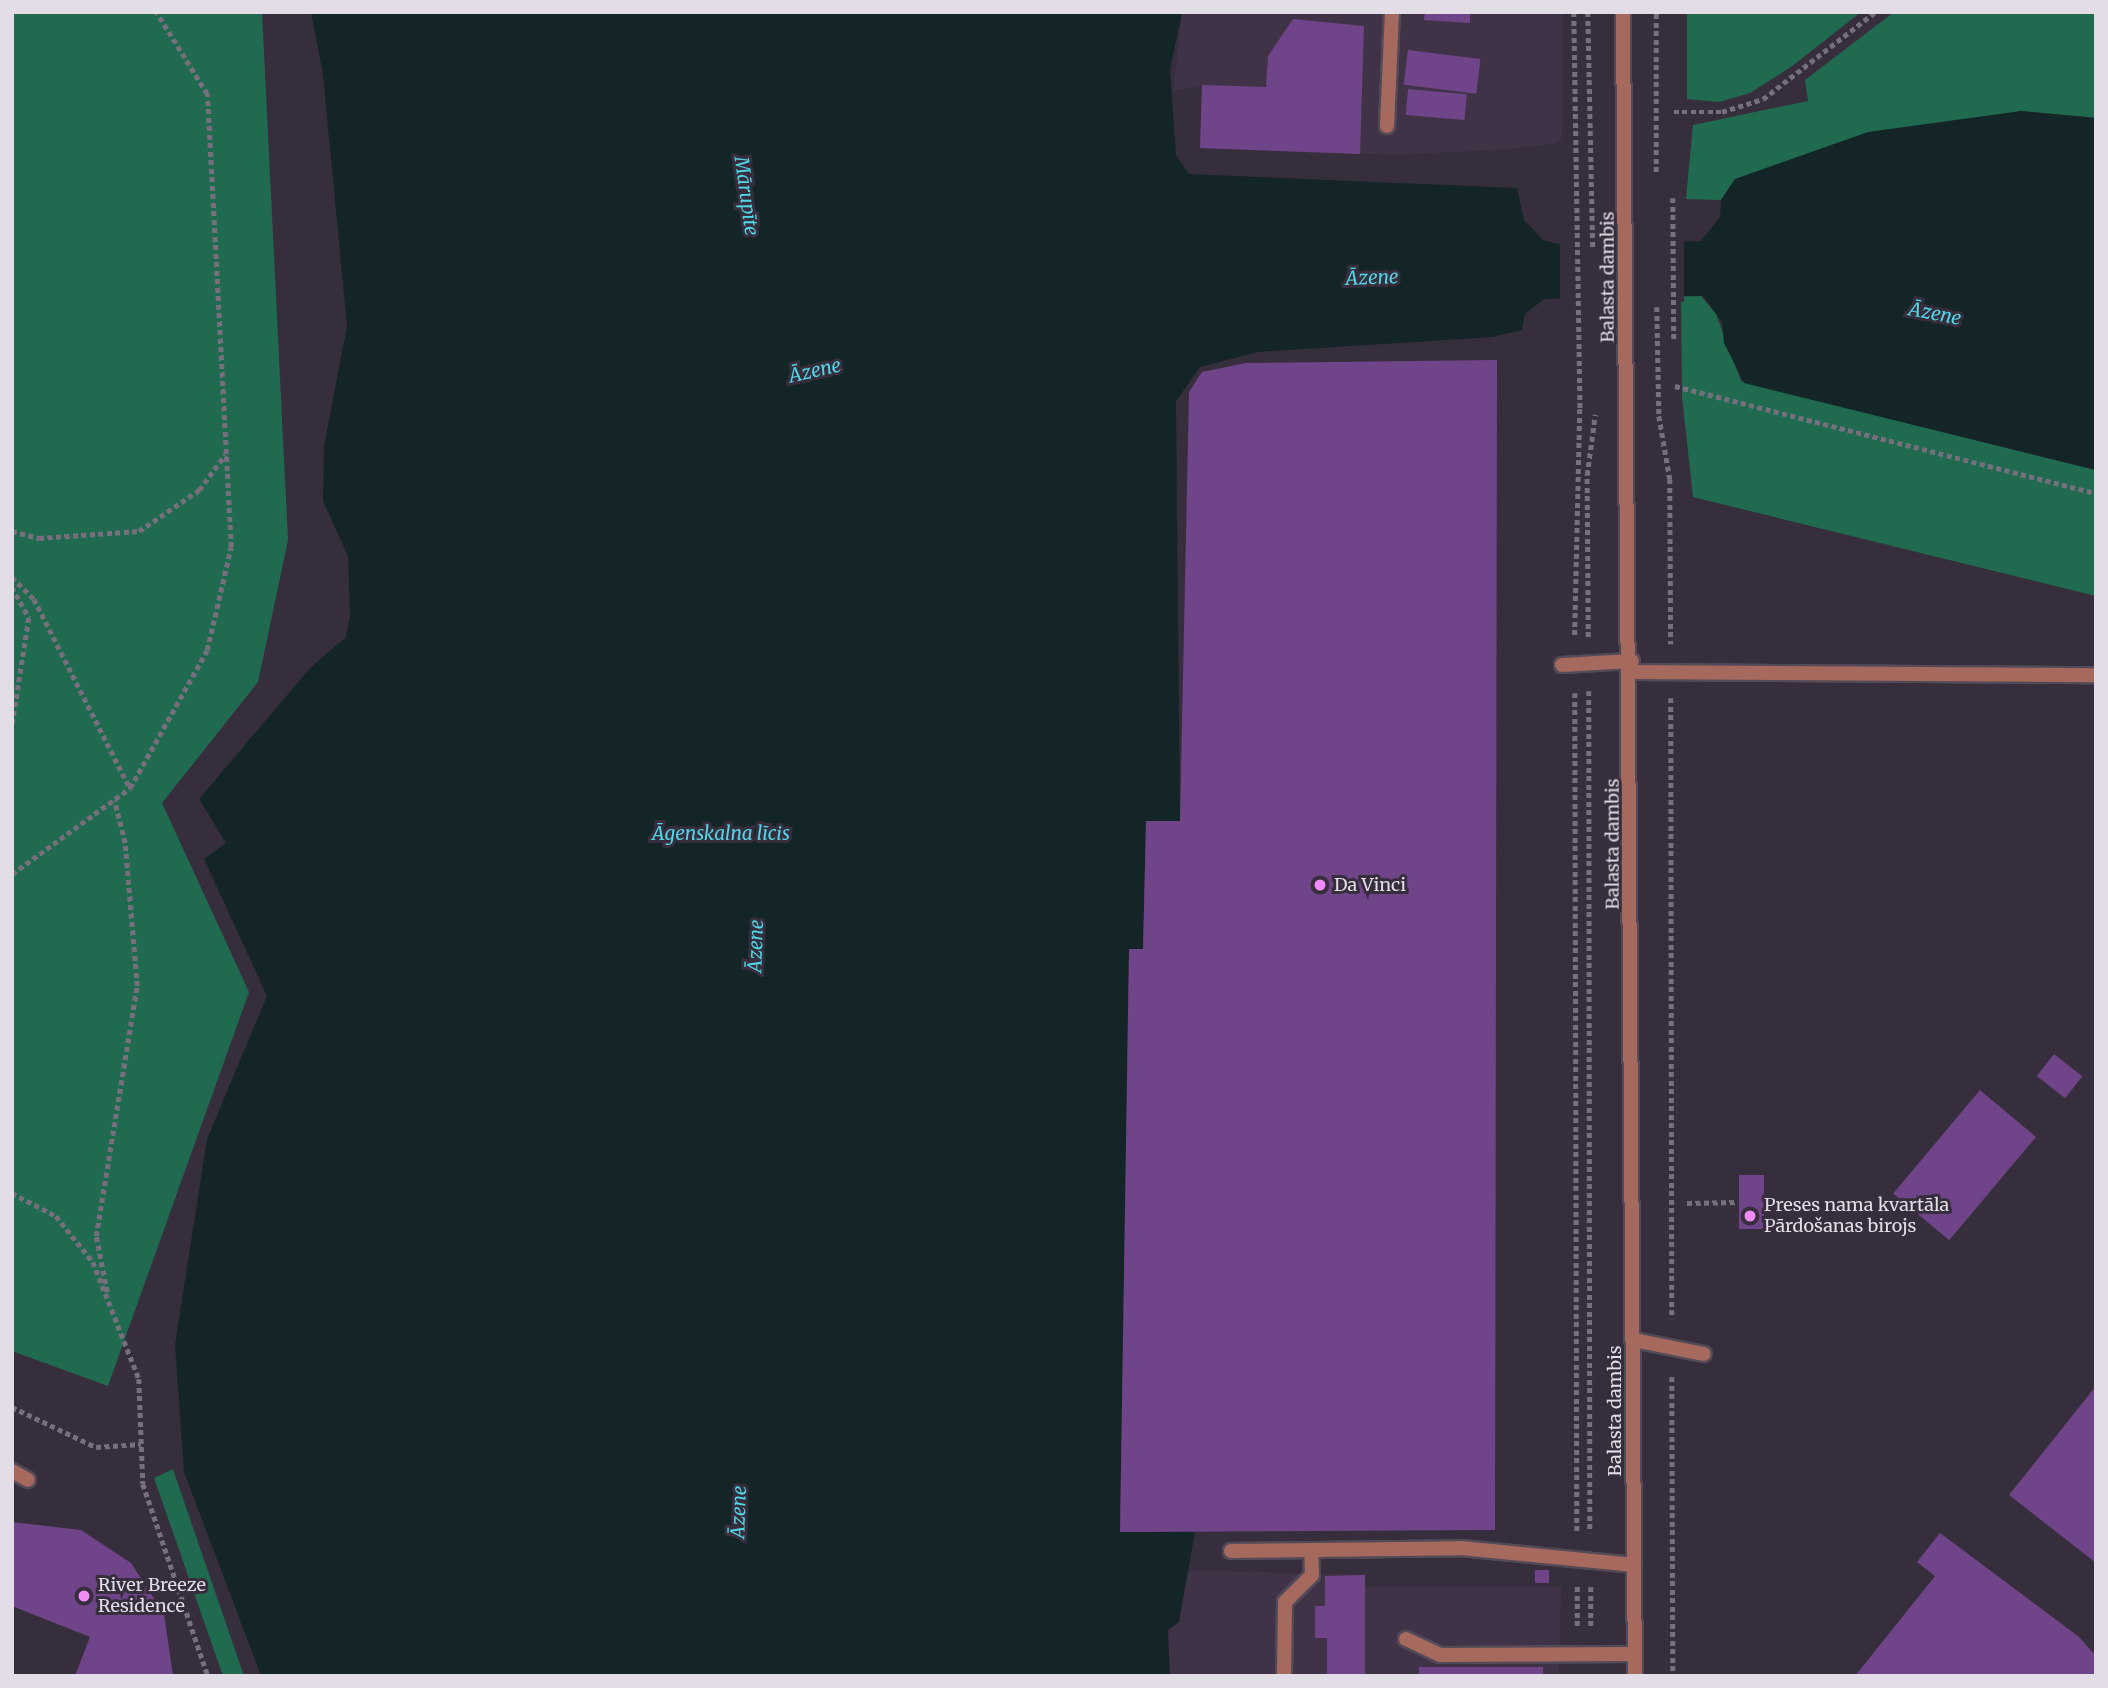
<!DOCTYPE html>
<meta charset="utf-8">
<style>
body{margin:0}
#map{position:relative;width:2108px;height:1688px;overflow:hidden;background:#372e3d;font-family:Merriweather,serif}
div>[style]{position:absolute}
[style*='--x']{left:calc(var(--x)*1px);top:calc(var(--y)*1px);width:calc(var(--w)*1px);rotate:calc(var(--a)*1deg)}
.built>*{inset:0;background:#403348}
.green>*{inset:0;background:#206b50}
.water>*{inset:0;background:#142528}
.pier>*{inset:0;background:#372e3d;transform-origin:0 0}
.building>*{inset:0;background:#704488;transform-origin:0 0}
.path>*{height:4.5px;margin-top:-2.25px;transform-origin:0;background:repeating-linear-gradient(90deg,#776f7c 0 5px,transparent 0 8.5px)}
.roads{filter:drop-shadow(2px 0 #534a58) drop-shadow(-2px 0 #534a58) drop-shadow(0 2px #534a58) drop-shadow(0 -2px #534a58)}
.service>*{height:14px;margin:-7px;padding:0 7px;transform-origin:7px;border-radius:7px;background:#a5695e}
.tertiary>*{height:14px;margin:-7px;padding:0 7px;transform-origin:7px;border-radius:7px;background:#a5695e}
.dots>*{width:19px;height:19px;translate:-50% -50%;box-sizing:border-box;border:4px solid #372e3d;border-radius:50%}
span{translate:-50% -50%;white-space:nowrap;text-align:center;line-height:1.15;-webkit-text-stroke:6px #372e3d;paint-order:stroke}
.street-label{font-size:18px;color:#e3dde7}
.poi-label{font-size:18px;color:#e3dde7}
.left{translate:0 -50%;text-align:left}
.water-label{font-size:19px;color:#50d7e8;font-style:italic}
.frame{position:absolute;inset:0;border:14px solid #e3dde7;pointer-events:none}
</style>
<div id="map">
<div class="built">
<div style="clip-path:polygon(1182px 12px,1563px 12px,1562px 137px,1558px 143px,1506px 149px,1399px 155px,1200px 148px,1202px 85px,1173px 91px)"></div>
<div style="clip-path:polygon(1184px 1570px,1365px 1575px,1366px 1587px,1561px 1587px,1559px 1676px,1170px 1676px,1168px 1630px,1179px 1622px)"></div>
</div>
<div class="green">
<div style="clip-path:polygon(12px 12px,262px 12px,288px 540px,258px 682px,162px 803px,249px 992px,108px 1386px,12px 1351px)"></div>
<div style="clip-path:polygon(1687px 12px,1861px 12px,1791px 67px,1750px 93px,1719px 102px,1687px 99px)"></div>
<div style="clip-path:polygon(1894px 12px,2096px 12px,2096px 118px,2021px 111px,1735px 179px,1721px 200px,1686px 199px,1693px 125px,1808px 101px,1805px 80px)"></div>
<div style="clip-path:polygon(1681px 295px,1701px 296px,1716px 314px,1741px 381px,2096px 470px,2096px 596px,1693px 497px,1682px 397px)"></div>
<div style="clip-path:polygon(173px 1469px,178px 1484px,244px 1676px,223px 1676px,154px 1478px)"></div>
</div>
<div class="water">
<div style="clip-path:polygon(311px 12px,1182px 12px,1170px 70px,1176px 155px,1189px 174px,1517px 188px,1524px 220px,1543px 240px,1559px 244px,1701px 241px,1720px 217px,1721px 200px,1735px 179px,1868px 132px,2021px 111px,2096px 118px,2096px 470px,1744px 383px,1724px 343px,1722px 322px,1703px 296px,1544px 299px,1525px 314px,1522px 330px,1493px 337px,1258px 352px,1200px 367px,1176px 401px,1180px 821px,1146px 822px,1143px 949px,1129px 950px,1120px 1532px,1195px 1532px,1179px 1622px,1168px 1630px,1170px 1676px,261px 1676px,184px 1472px,175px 1345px,207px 1139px,267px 996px,204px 859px,226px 843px,199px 799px,311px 667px,346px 637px,350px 616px,348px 556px,323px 501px,324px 446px,347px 326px,323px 75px)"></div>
</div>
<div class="pier">
<div style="left:1560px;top:237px;width:124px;height:65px"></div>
</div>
<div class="building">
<div style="clip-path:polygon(1425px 12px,1470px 12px,1470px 23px,1424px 20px)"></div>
<div style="clip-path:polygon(1293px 19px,1364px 26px,1360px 154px,1200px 148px,1202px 85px,1266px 87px,1268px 56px)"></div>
<div style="left:1408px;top:50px;width:73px;height:35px;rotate:7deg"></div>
<div style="left:1408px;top:89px;width:59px;height:26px;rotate:5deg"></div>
<div style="clip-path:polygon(1497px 360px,1495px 1530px,1120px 1532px,1129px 949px,1143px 949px,1146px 821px,1180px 821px,1189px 392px,1202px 372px,1246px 363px)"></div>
<div style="left:2054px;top:1054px;width:36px;height:28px;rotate:38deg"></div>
<div style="left:1980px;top:1090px;width:73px;height:135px;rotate:40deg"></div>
<div style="left:1739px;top:1175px;width:25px;height:54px"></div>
<div style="clip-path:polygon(2096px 1386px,2096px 1563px,2009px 1495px)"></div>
<div style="clip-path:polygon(12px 1522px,81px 1530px,131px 1563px,164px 1614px,173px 1676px,75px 1676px,90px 1637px,12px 1606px)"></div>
<div style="clip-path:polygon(1940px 1533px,2079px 1637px,2096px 1656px,2096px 1676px,1855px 1676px,1935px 1576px,1917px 1562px)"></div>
<div style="left:1535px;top:1570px;width:14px;height:13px"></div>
<div style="clip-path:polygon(1365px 1575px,1365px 1676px,1327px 1676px,1327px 1638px,1315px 1638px,1315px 1606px,1325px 1606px,1325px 1576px)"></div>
<div style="left:1543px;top:1667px;width:9px;height:124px;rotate:90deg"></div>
</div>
<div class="path">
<div style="--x:1574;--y:12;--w:397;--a:89.1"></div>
<div style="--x:1580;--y:409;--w:226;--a:91.3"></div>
<div style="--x:1588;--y:12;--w:237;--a:88.8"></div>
<div style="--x:1674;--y:112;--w:48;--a:0"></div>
<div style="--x:1722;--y:112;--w:43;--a:-17.6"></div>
<div style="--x:1763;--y:99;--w:142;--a:-37.8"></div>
<div style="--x:1656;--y:172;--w:160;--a:-90"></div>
<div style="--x:1673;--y:198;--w:142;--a:89.6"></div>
<div style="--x:1657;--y:307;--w:109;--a:88.9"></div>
<div style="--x:1659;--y:416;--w:64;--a:80.1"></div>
<div style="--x:1670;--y:479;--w:165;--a:89.7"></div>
<div style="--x:1675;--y:386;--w:434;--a:14.3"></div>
<div style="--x:12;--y:531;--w:28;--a:15"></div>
<div style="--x:39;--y:538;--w:100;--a:-4"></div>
<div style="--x:139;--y:531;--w:73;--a:-34.3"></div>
<div style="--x:199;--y:490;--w:44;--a:-53.4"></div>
<div style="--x:12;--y:577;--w:31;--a:45"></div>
<div style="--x:34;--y:599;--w:212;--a:63.1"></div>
<div style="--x:12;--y:587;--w:35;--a:61"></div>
<div style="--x:29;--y:618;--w:110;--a:98.9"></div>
<div style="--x:1588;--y:637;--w:162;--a:-90.4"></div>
<div style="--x:1587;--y:475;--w:61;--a:-82.4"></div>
<div style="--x:1589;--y:691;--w:842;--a:89.93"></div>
<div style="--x:1575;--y:693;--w:838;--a:89.86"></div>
<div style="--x:1671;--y:698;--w:621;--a:89.91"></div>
<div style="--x:12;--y:874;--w:146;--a:-36.1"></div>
<div style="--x:130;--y:788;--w:158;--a:-60.8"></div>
<div style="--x:207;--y:650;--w:106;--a:-76.9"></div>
<div style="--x:231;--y:547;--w:454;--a:-93"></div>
<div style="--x:207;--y:94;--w:97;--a:-121.9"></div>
<div style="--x:12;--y:1193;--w:50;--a:27.6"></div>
<div style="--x:56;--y:1216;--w:59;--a:51.2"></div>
<div style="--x:93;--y:1262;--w:126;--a:68.5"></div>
<div style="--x:139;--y:1379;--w:105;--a:87.8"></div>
<div style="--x:143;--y:1484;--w:203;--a:71.3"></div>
<div style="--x:1687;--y:1203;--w:51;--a:-1.1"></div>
<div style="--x:107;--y:1292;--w:57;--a:-101.1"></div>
<div style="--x:96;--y:1236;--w:253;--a:-80.7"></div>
<div style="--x:137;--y:986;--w:144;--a:-94.8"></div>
<div style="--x:125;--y:843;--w:44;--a:-104.3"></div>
<div style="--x:1672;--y:1377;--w:299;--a:89.8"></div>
<div style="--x:12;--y:1407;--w:93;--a:25.5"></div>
<div style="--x:96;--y:1447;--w:45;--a:-3.8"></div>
<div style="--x:1591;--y:1587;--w:41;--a:90"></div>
<div style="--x:1577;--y:1626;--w:40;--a:-90"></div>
</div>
<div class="roads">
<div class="service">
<div style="--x:1387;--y:126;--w:114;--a:-87.5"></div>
<div style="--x:1562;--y:665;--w:70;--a:-3.3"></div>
<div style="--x:1632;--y:672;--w:464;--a:0.4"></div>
<div style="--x:1634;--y:1340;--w:71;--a:11.3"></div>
<div style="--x:12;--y:1471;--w:18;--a:29"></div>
<div style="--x:1231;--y:1551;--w:230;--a:-0.7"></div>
<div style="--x:1461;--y:1548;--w:174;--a:5.6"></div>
<div style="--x:1406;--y:1639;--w:38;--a:25"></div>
<div style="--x:1441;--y:1655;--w:193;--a:-0.3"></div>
<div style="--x:1284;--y:1676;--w:74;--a:-89.2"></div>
<div style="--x:1285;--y:1602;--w:38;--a:-45"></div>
<div style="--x:1312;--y:1575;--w:25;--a:-92"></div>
</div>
<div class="tertiary">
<div style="--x:1623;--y:12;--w:1664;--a:89.59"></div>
</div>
</div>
<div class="dots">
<div style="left:1320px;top:885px;background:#f08bf5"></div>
<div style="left:1750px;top:1216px;background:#f08bf5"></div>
<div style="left:84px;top:1596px;background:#f08bf5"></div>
</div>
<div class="street-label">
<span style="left:1608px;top:277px;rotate:-90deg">Balasta dambis</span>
<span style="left:1613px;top:844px;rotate:-90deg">Balasta dambis</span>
<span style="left:1615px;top:1411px;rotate:-90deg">Balasta dambis</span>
</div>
<div class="poi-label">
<span class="left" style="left:1334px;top:885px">Da Vinci</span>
<span class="left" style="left:1764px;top:1216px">Preses nama kvartāla<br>Pārdošanas birojs</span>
<span class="left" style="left:98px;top:1596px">River Breeze<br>Residence</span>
</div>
<div class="water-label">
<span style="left:746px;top:196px;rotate:82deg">Mārupīte</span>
<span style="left:1372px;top:278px;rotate:-2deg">Āzene</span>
<span style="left:1935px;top:314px;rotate:11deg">Āzene</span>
<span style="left:815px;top:371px;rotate:-13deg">Āzene</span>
<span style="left:721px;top:834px">Āgenskalna līcis</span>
<span style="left:756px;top:946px;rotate:-88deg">Āzene</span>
<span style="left:739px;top:1512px;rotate:-88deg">Āzene</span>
</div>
<div class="frame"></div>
</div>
